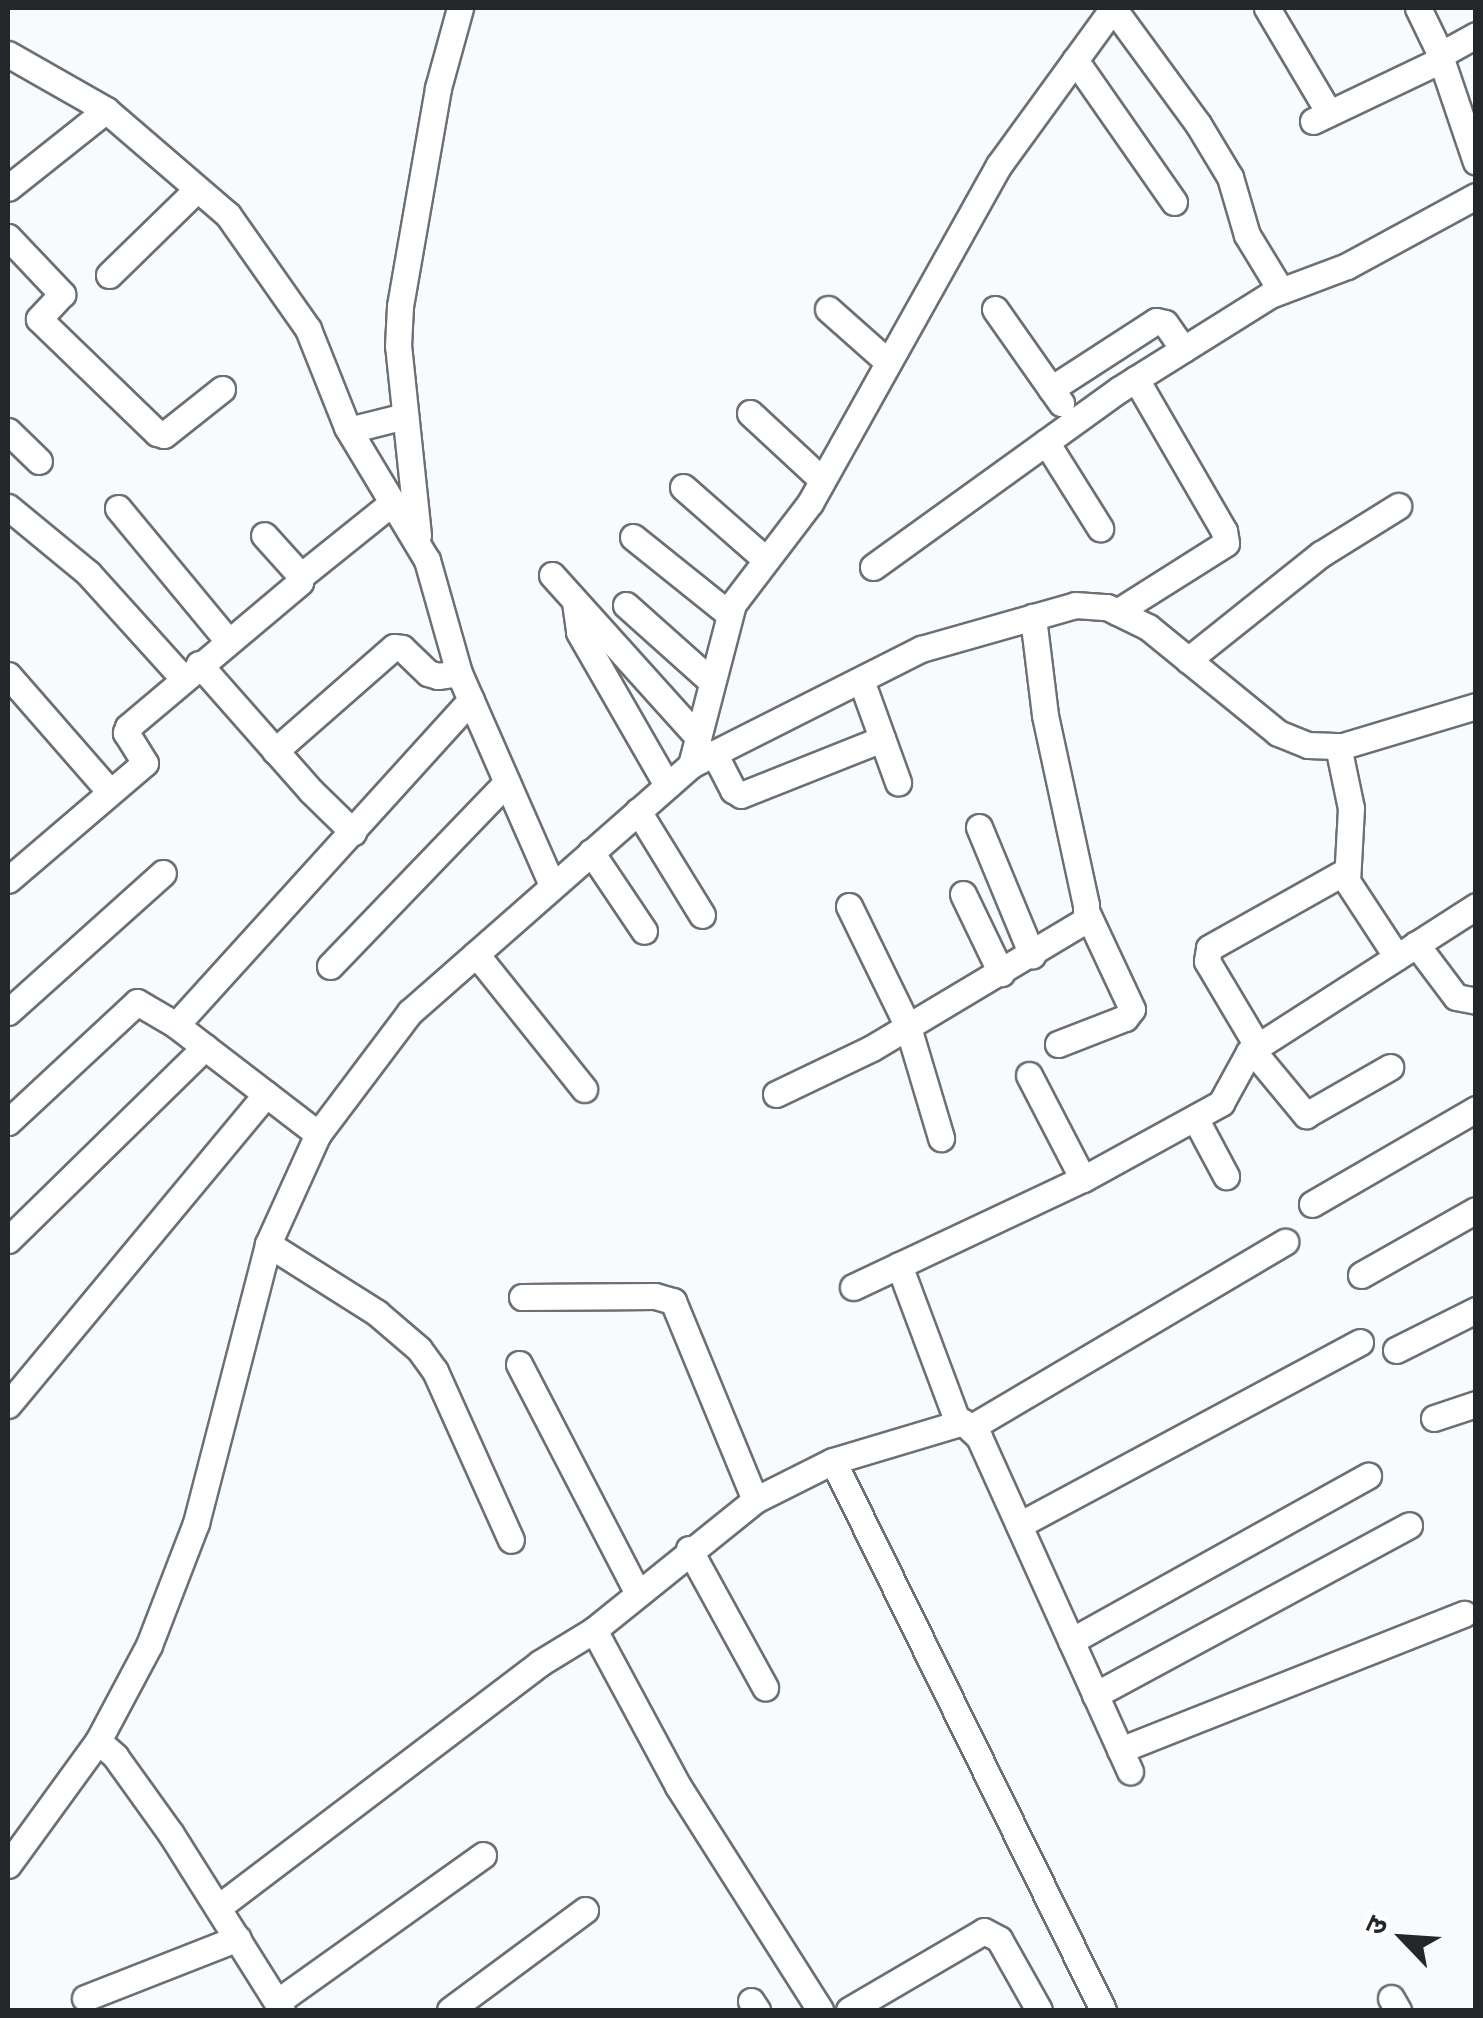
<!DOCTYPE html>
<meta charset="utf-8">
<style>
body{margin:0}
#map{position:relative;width:1483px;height:2018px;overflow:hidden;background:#f7fbfe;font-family:Inter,"Noto Sans Devanagari",sans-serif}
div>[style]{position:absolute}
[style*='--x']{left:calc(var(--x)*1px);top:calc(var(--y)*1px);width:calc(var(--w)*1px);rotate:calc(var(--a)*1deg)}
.roads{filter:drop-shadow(2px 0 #6a7075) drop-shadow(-2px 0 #6a7075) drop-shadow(0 2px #6a7075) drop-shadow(0 -2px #6a7075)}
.minor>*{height:25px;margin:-12.5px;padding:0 12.5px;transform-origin:12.5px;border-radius:12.5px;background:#fff}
span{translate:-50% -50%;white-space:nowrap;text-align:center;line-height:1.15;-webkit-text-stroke:9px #fff;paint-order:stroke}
.frame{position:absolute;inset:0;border:10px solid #242729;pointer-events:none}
.north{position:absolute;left:1353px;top:1888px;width:100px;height:100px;-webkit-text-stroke:8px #fff;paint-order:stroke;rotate:295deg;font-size:28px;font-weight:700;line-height:40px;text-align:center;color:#242729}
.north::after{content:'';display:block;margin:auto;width:35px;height:45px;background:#242729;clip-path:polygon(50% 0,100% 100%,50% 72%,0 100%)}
</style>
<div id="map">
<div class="roads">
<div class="minor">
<div style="--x:1113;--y:8;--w:144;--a:53.8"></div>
<div style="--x:1198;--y:124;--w:62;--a:58.9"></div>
<div style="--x:1230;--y:177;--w:60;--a:73.7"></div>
<div style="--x:1247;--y:235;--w:63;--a:58.6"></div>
<div style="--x:1267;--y:8;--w:122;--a:59.4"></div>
<div style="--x:1418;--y:8;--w:43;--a:64"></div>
<div style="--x:1437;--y:47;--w:121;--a:71.3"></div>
<div style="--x:8;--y:54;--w:113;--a:29.7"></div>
<div style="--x:106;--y:110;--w:161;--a:40.7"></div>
<div style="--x:228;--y:215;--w:139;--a:54.9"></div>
<div style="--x:308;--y:329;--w:105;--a:68.3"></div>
<div style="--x:347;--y:427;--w:155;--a:59"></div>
<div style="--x:427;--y:560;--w:117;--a:74.2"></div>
<div style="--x:459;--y:673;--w:232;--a:66.3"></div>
<div style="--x:1440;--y:55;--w:41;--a:-29.1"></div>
<div style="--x:1075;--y:60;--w:173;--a:55.1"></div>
<div style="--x:1313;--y:121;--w:142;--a:-25.5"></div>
<div style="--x:8;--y:188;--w:125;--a:-38.5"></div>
<div style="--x:8;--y:237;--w:79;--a:46.5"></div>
<div style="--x:62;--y:294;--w:34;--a:133"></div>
<div style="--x:39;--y:319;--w:164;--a:44"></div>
<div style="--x:157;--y:433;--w:7;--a:16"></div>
<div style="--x:164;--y:435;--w:74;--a:-38.4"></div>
<div style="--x:109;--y:275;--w:123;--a:-44.3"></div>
<div style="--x:828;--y:309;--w:80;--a:41.5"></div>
<div style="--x:995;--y:309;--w:115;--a:54.9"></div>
<div style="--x:1051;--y:389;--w:125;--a:-32.9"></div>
<div style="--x:1156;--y:321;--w:9;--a:13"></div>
<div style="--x:1165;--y:323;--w:32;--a:55"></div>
<div style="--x:750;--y:413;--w:98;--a:42.9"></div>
<div style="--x:349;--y:430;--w:58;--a:-14"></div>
<div style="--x:8;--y:431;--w:43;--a:44.1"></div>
<div style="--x:1046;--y:442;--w:102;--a:57.9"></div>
<div style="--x:683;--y:487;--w:109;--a:41.3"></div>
<div style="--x:8;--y:507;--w:104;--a:39.5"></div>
<div style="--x:88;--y:573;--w:142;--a:47.9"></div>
<div style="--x:118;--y:508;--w:173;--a:50.4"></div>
<div style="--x:418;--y:535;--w:190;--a:-96"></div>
<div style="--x:398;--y:346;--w:40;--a:-87.1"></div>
<div style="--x:400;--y:306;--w:221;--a:-80.1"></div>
<div style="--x:438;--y:88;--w:83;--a:-74.6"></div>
<div style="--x:633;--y:537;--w:123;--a:38.7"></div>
<div style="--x:873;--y:567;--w:304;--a:-35.8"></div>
<div style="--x:1120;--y:389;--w:177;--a:-32.1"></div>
<div style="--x:1270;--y:295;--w:82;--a:-20.6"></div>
<div style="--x:1347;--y:266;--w:147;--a:-28.5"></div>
<div style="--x:552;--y:575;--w:218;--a:48"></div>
<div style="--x:301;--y:576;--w:118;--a:-38.8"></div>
<div style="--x:575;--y:602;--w:30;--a:82"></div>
<div style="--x:579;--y:632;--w:177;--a:60.1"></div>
<div style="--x:626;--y:605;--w:115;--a:41.8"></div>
<div style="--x:1117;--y:612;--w:129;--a:-32.3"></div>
<div style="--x:1226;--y:543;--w:12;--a:-99"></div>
<div style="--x:1224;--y:531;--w:176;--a:-120.1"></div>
<div style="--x:1188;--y:660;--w:170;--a:-38.6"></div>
<div style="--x:1321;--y:554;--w:91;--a:-31.9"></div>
<div style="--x:199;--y:664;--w:169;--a:48.6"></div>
<div style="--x:311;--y:791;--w:59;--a:44.3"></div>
<div style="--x:8;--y:675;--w:155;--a:48.9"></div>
<div style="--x:861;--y:680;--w:109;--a:70.1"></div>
<div style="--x:1338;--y:746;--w:63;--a:78.2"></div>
<div style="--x:1351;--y:808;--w:73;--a:93.1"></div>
<div style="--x:1347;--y:881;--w:91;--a:56.7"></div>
<div style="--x:275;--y:751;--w:158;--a:-41.2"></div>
<div style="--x:394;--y:647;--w:8;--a:7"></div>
<div style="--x:402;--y:648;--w:36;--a:44"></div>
<div style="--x:428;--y:673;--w:10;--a:17"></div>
<div style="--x:438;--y:676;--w:21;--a:-8"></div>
<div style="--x:714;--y:753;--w:42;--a:62.8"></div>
<div style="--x:733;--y:790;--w:9;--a:32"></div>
<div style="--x:741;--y:795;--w:152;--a:-21.7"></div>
<div style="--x:691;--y:765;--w:166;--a:-75.4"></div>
<div style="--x:733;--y:604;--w:127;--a:-52.7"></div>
<div style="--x:810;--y:503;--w:387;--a:-60.8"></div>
<div style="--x:999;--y:165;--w:194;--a:-54"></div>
<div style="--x:638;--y:811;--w:122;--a:58.4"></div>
<div style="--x:979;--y:827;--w:139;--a:67.5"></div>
<div style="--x:591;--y:852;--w:95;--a:56.1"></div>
<div style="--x:8;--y:880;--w:180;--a:-40.5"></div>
<div style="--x:145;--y:763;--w:36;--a:-122"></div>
<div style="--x:126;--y:733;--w:6;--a:-72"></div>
<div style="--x:128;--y:727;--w:225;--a:-40.1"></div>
<div style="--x:300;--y:582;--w:6;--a:-81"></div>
<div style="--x:301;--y:576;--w:55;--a:-132.1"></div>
<div style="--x:963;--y:894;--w:88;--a:64.3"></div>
<div style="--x:849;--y:906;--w:135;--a:64"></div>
<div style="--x:908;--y:1027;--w:116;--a:73.4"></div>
<div style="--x:1416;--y:944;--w:66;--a:53"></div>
<div style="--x:1456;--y:997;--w:20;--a:11"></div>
<div style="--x:476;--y:954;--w:173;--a:51.3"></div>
<div style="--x:330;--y:966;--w:255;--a:-46.1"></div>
<div style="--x:8;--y:1012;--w:208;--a:-41.9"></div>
<div style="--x:176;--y:1025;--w:439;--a:-47.8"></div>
<div style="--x:1058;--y:1044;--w:72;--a:-21.2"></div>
<div style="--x:1125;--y:1018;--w:11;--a:-52"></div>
<div style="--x:1132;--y:1009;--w:106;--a:-115.1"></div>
<div style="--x:1258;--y:1047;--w:100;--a:-120.7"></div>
<div style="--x:1207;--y:961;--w:13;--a:-81"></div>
<div style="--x:1209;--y:948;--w:157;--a:-29.3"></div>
<div style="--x:1252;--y:1050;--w:85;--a:50.3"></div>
<div style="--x:1306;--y:1115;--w:97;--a:-29.7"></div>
<div style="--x:1029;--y:1075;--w:117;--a:62.6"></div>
<div style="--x:776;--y:1094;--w:106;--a:-25.6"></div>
<div style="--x:872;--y:1048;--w:249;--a:-30.9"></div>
<div style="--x:1086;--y:920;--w:15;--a:-90"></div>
<div style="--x:1086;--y:905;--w:194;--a:-102.2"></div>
<div style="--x:1045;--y:715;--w:99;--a:-97"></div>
<div style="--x:1195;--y:1118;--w:66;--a:61.9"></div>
<div style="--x:8;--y:1122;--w:176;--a:-42.9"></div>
<div style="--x:137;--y:1002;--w:45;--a:30.5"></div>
<div style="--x:176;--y:1025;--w:179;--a:37.5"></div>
<div style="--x:1312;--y:1204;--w:190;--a:-30.1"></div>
<div style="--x:8;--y:1240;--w:276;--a:-44.4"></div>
<div style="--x:268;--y:1244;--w:129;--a:32.3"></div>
<div style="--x:377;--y:1313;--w:55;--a:40.6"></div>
<div style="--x:419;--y:1349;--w:27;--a:54"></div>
<div style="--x:435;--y:1371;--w:185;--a:65.8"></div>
<div style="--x:899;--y:1265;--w:169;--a:69.5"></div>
<div style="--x:1361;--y:1275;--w:132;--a:-29.5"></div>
<div style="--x:853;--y:1287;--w:254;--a:-25.2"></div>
<div style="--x:1083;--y:1179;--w:158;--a:-28.8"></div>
<div style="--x:1221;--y:1103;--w:58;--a:-61.2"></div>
<div style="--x:1249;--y:1052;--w:270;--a:-32.7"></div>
<div style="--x:522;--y:1297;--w:133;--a:-0.4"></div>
<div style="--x:655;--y:1296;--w:19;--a:16"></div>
<div style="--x:673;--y:1301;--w:215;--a:67.6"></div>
<div style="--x:1396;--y:1350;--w:89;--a:-26.6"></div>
<div style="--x:519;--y:1364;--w:259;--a:62.6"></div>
<div style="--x:8;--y:1405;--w:404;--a:-50.3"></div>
<div style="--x:1434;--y:1418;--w:44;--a:-18.4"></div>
<div style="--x:972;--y:1427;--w:364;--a:-30.6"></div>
<div style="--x:833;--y:1461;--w:612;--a:63.81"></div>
<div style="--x:1019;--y:1525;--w:387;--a:-28.2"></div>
<div style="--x:689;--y:1549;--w:158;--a:61.2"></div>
<div style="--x:594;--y:1630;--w:177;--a:61.7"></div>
<div style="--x:678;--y:1786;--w:265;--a:57.6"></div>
<div style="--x:1071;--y:1641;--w:340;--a:-29.1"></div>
<div style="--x:1095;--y:1695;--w:357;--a:-28.4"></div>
<div style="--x:98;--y:1741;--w:23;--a:41"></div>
<div style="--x:115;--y:1756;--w:96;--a:54.3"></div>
<div style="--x:171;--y:1834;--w:208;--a:57.8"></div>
<div style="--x:1120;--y:1750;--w:370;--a:-21.6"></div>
<div style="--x:8;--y:1865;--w:153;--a:-54"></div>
<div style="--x:98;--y:1741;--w:109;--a:-62"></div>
<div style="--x:149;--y:1645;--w:131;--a:-68.9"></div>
<div style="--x:196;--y:1523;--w:288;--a:-75.5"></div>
<div style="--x:268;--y:1244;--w:121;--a:-65.6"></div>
<div style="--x:318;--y:1134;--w:153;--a:-53"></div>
<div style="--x:410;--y:1012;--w:374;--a:-41.3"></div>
<div style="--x:691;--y:765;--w:258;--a:-26.8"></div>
<div style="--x:921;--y:649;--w:160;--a:-15.9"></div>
<div style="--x:1075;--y:605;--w:32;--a:4"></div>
<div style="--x:1107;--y:607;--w:46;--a:26"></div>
<div style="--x:1148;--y:627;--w:168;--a:39.2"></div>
<div style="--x:1278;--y:733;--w:32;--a:22"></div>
<div style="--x:1308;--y:745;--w:35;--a:2"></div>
<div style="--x:1343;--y:746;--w:139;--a:-16.7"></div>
<div style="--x:220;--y:1906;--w:402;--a:-37.2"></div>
<div style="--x:540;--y:1663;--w:63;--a:-31.4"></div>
<div style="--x:594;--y:1630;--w:207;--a:-38.9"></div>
<div style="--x:755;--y:1500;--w:87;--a:-26.6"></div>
<div style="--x:833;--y:1461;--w:136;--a:-16.7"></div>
<div style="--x:963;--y:1422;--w:22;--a:43"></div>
<div style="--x:979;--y:1437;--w:367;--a:65.7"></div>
<div style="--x:85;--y:1998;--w:164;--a:-21.4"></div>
<div style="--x:1391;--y:1998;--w:14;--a:60"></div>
<div style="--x:751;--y:2001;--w:11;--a:56"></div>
<div style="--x:277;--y:2002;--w:253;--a:-35.5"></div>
<div style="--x:450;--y:2010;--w:168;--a:-36.5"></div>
<div style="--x:849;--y:2010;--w:156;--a:-30.3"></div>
<div style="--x:984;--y:1931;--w:17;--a:28"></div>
<div style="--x:999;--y:1939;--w:81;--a:60.6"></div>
</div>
</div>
<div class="frame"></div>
<div class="north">उ</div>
</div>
